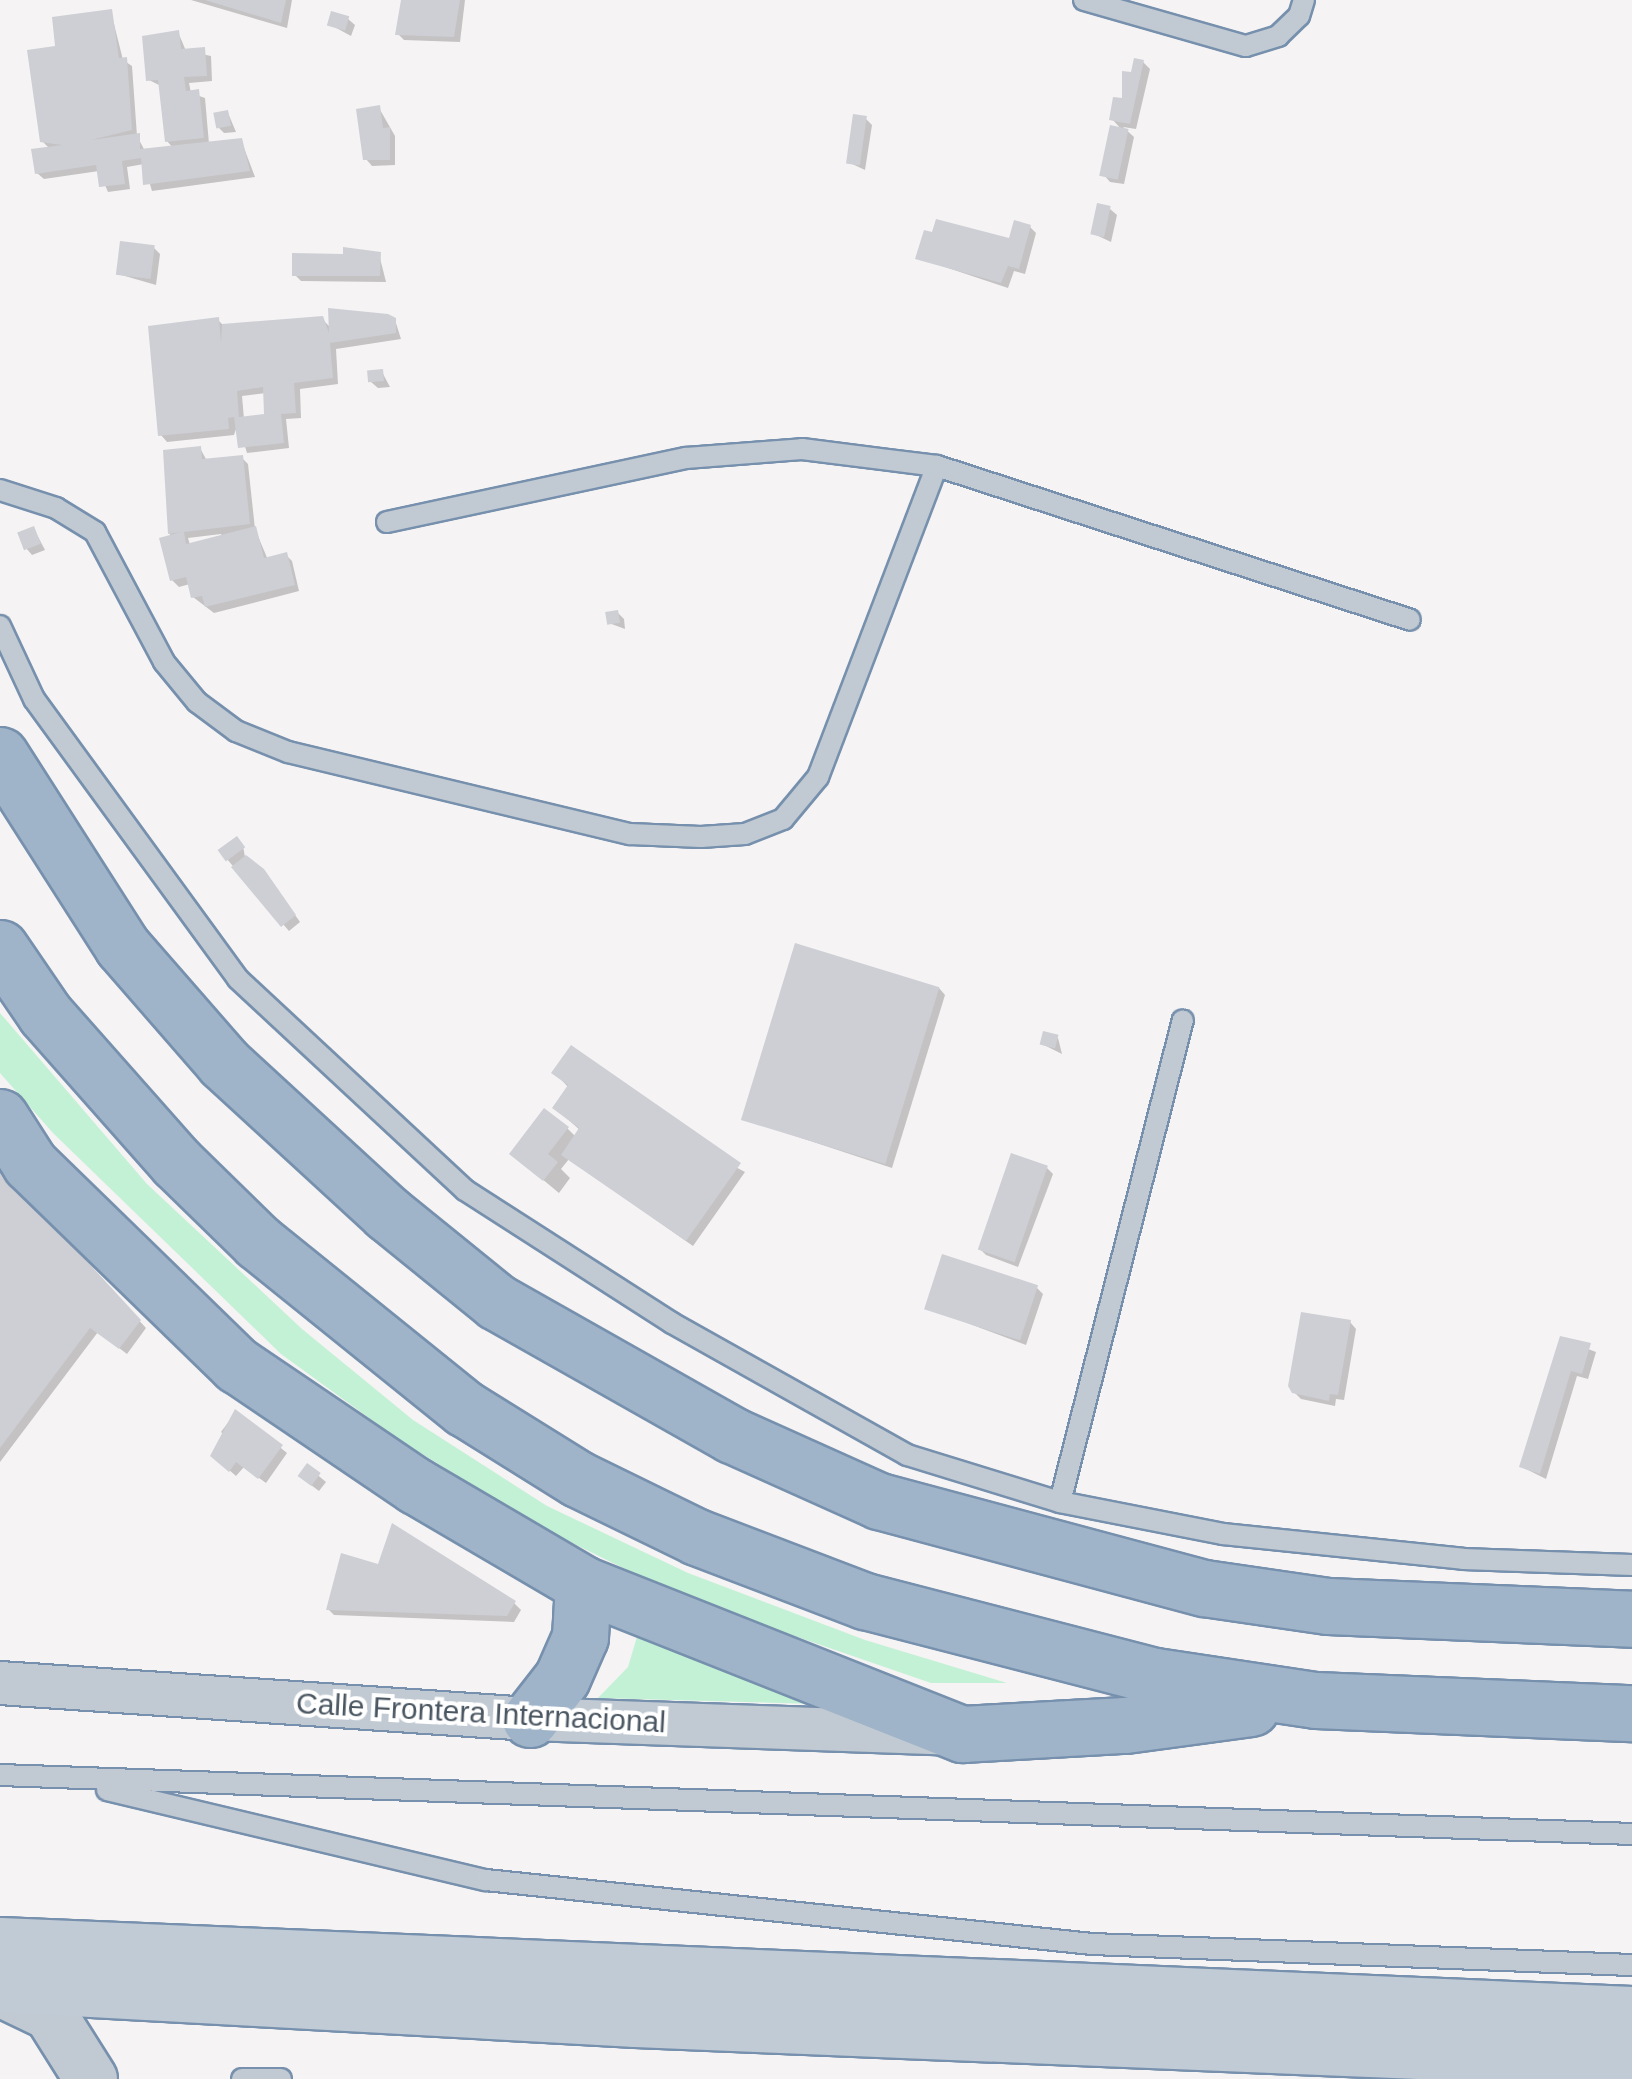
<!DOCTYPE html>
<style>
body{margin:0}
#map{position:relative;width:1632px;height:2079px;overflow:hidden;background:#f5f3f3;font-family:Helvetica,sans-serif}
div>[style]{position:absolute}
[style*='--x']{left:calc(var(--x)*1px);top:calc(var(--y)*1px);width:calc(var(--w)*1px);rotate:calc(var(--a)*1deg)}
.green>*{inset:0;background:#c3f1d5}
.shadow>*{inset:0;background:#0003}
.building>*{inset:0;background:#cdcfd5;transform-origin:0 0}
.roads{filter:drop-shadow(2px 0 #7690ad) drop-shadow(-2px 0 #7690ad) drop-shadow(0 2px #7690ad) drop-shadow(0 -2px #7690ad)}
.service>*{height:20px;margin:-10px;padding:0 10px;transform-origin:10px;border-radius:10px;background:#c1cad2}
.minor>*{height:42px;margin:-21px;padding:0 21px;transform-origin:21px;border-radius:21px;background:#c1cad2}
.tertiary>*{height:52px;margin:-26px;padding:0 26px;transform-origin:26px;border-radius:26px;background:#c1cad2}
.secondary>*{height:55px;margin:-27.5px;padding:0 27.5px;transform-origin:27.5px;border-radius:27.5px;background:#c1cbd6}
.trunk>*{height:55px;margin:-27.5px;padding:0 27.5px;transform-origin:27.5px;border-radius:27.5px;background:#9fb4c9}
span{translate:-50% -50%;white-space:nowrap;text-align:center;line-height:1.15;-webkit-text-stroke:8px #fff;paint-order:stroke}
.street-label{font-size:30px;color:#4a5661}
</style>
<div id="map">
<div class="green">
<div style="clip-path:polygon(0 1013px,147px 1184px,302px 1329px,413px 1420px,547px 1506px,688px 1573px,865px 1640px,1007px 1683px,931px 1683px,684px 1598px,538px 1526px,398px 1439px,281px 1354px,53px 1133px,0 1073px)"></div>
<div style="clip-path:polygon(642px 1620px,854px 1705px,598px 1698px,628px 1667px)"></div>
</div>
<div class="shadow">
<div style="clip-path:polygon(191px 0,292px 0,287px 28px)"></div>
<div style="clip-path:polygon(403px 0,465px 0,460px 42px,404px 40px,398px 34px)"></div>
<div style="clip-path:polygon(111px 12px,123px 60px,132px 66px,137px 136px,145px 151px,173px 148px,167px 141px,161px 86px,149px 80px,178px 32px,186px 51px,211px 56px,212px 81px,189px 83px,191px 93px,205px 98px,209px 144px,241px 140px,255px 177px,152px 191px,144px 164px,127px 167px,130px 189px,108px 192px,99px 171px,44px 179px,37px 173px,50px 149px,42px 141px,58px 48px)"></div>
<div style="clip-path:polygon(348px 19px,355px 25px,351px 36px,329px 24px)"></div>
<div style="clip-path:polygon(1143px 62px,1150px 69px,1136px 129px,1123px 127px,1134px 137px,1124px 184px,1110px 182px,1104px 175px,1122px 130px,1112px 119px)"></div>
<div style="clip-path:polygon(379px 108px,395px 136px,395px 165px,372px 166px,366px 159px)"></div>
<div style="clip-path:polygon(228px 113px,236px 132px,224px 133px,218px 127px)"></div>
<div style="clip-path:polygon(866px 119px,872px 125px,865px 170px,848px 162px)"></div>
<div style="clip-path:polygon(1110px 209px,1117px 215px,1111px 242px,1094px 234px)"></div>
<div style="clip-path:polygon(1030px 227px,1036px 233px,1025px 274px,1014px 271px,1008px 288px,918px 258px,1010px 241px)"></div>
<div style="clip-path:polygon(154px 248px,160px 254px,156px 285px,118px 274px)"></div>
<div style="clip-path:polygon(379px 254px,386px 282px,301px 281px,295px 275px)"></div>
<div style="clip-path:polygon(evenodd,322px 319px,331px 328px,395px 320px,401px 339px,336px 349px,338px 384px,300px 389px,301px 418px,286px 419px,289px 448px,247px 453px,238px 423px,234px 435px,167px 442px,161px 435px,218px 320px,224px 326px,322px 319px,266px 393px,267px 416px,244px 419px,242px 396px,266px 393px)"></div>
<div style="clip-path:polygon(382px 372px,390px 387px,378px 388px,371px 382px)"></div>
<div style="clip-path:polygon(evenodd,200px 448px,207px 461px,242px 458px,248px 464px,255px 529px,268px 560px,286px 555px,292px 561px,299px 591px,214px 613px,193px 597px,190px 584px,179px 587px,172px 580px,166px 452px,200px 448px,221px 534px,222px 537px,190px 545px,188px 538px,221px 534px)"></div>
<div style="clip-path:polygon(34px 529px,45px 550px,32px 555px,26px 548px)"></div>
<div style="clip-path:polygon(618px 613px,624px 619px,625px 629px,609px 623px)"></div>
<div style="clip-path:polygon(243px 846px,245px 857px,265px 873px,300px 922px,289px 931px,220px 851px)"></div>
<div style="clip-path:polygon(939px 988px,945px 995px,892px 1168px,744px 1119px)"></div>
<div style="clip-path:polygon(1058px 1038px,1062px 1054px,1042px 1044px)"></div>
<div style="clip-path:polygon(554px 1072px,745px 1172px,693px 1246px,569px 1159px,561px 1169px,570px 1178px,559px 1193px,512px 1154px,567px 1128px,577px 1138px,581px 1131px,555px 1108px,569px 1088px)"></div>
<div style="clip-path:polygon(1047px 1168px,1053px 1174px,1018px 1267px,986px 1255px,980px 1249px)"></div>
<div style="clip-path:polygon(0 1169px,146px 1328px,127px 1354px,98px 1332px,0 1462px)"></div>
<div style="clip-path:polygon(1036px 1287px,1043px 1294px,1026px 1345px,927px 1308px)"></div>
<div style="clip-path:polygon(1350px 1322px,1356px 1329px,1344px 1400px,1336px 1399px,1335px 1406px,1301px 1399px,1294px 1392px)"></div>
<div style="clip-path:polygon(1562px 1339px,1596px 1352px,1588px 1379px,1577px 1376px,1546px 1479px,1522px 1467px)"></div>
<div style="clip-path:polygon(236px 1412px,287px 1453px,266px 1483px,244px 1467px,236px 1476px,220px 1462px,226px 1437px,221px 1432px)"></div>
<div style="clip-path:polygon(308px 1467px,326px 1482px,319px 1491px,307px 1482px)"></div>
<div style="clip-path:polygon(514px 1603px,521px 1610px,514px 1622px,334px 1615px,328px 1609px)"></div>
</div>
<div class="building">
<div style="clip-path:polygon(205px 0,286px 0,281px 23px)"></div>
<div style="clip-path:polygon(401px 0,460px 0,454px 37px,395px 35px)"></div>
<div style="clip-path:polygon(112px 9px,119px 58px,127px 57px,132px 130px,91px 140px,140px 133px,140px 149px,242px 138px,250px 171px,143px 185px,141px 158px,122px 161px,125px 184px,99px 187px,96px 165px,35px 174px,31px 149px,62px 145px,40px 142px,27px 50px,55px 46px,52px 17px)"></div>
<div style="left:331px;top:11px;width:19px;height:15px;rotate:16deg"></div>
<div style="clip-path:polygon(179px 30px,181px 49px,205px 47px,207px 76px,184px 77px,186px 91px,199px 89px,204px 138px,165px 142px,158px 80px,146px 81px,142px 36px)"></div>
<div style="clip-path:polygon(1134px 58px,1144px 60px,1130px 124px,1109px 120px,1113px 97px,1122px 98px,1122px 71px,1131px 72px)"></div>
<div style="clip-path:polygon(380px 105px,383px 128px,390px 127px,390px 160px,363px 160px,356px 109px)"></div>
<div style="left:228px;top:110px;width:16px;height:15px;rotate:79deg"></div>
<div style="left:853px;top:114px;width:14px;height:50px;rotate:8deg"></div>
<div style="left:1110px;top:125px;width:19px;height:52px;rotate:12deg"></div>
<div style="left:1097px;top:203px;width:14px;height:32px;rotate:12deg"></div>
<div style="clip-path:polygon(936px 219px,1009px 238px,1014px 220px,1031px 225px,1019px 269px,1008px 266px,1001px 283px,915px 259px,924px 230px,932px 232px)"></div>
<div style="left:120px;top:241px;width:35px;height:34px;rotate:7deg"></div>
<div style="clip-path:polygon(343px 247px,381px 252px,380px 276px,292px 276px,292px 253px,343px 254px)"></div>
<div style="clip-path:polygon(evenodd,328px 308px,388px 314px,396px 318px,396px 333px,330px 343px,333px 378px,294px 383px,296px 413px,281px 414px,284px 443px,238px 448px,234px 417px,228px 418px,229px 429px,158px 436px,148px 326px,219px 317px,221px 343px,222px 324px,323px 316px,329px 333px,328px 308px,263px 387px,264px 414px,239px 417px,237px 391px,263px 387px)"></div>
<div style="left:383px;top:369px;width:12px;height:16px;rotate:85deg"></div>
<div style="clip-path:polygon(201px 446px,202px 459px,243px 455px,250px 524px,184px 532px,186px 544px,256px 526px,264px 558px,287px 552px,295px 585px,205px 607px,202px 596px,191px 598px,186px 577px,170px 581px,159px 538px,181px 532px,168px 534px,163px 450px)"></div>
<div style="left:34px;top:526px;width:19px;height:18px;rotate:69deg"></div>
<div style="left:618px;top:610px;width:13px;height:13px;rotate:81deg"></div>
<div style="left:237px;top:836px;width:14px;height:24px;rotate:54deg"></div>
<div style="clip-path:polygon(246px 855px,264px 869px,296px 915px,281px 927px,231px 867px)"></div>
<div style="left:795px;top:943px;width:151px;height:185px;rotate:17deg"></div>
<div style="left:1043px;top:1031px;width:16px;height:14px;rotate:14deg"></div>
<div style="clip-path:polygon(571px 1045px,741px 1163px,686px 1241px,561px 1155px,579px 1128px,552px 1108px,568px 1085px,551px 1073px)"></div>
<div style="clip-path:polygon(544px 1108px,569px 1127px,548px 1154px,558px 1162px,543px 1181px,509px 1154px)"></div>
<div style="left:1011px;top:1153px;width:39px;height:102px;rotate:19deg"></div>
<div style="clip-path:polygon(0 1167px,141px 1320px,119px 1349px,90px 1328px,0 1448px)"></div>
<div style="left:942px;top:1254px;width:101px;height:58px;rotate:18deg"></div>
<div style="clip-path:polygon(1301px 1312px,1351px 1320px,1338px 1395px,1330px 1394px,1329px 1401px,1292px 1393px,1288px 1386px)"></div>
<div style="clip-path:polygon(1560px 1336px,1591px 1343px,1582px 1374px,1571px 1371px,1540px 1474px,1519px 1467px)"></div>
<div style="clip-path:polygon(235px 1409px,283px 1445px,258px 1479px,236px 1462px,229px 1472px,210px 1456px)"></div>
<div style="left:307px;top:1463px;width:17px;height:16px;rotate:36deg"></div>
<div style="clip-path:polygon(392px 1523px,516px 1601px,507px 1616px,326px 1610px,341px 1553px,378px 1564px)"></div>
</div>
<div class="roads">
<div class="service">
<div style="--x:1084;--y:0;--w:168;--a:15.9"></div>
<div style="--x:1246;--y:46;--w:34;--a:-17"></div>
<div style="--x:1278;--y:36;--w:29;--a:-44"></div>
<div style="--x:1299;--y:16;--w:17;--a:-73"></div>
<div style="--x:0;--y:490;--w:59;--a:17.8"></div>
<div style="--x:56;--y:508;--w:46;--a:31.6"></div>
<div style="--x:95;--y:532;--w:147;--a:62"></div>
<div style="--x:164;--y:662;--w:52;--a:50.5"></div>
<div style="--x:197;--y:702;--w:49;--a:36.6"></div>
<div style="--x:236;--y:731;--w:56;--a:22"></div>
<div style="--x:288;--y:752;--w:352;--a:13.5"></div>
<div style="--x:630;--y:834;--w:71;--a:2.4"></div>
<div style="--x:701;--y:837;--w:44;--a:-3.9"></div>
<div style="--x:745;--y:834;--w:41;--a:-21.5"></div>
<div style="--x:783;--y:819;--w:55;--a:-50.2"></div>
<div style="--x:818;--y:777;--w:333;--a:-69.1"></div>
<div style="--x:387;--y:522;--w:306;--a:-12.1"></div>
<div style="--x:686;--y:458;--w:116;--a:-4.4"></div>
<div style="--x:802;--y:449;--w:136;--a:7.2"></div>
<div style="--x:937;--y:466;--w:497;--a:18"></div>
<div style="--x:0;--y:626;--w:81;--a:65"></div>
<div style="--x:34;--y:699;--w:346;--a:53.9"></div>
<div style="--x:238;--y:979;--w:310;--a:42.9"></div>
<div style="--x:465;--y:1190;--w:246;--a:32.7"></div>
<div style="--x:672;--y:1323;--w:270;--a:29.3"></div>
<div style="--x:907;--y:1455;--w:160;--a:17.1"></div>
<div style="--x:1060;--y:1502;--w:166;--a:11.1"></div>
<div style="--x:1223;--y:1534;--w:241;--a:5.9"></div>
<div style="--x:1463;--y:1559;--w:169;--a:2"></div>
<div style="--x:1060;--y:1502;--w:497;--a:-75.7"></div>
<div style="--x:0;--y:1775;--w:1633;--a:2.07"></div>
<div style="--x:107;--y:1790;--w:390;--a:13.4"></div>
<div style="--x:486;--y:1880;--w:609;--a:6.03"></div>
<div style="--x:1092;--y:1944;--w:540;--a:2.23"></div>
<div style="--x:242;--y:2079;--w:39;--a:0"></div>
</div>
<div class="minor">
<div style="--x:0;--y:1683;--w:531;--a:3.89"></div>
<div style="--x:530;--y:1719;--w:408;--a:2"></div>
</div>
<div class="tertiary">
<div style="--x:0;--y:1990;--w:55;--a:25.6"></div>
<div style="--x:50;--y:2014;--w:77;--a:57.8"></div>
</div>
<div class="secondary">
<div style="--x:0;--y:1945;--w:1633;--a:2.42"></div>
<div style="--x:0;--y:1984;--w:636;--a:3.15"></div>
<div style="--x:635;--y:2019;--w:998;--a:2.35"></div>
</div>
<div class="trunk">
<div style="--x:0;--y:755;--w:227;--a:57.4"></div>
<div style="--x:122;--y:946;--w:155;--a:48.9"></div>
<div style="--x:224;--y:1063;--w:222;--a:42.6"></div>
<div style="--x:387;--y:1213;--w:141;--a:39"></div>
<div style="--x:497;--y:1302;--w:270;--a:29.5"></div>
<div style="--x:732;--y:1435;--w:161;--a:24.2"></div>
<div style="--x:879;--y:1501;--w:336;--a:15"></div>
<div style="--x:1204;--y:1588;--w:125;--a:8.3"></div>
<div style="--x:1328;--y:1606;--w:304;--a:2.4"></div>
<div style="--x:0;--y:948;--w:80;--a:55.7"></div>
<div style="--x:45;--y:1014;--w:199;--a:48.5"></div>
<div style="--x:177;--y:1163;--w:113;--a:44.3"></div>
<div style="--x:258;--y:1242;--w:265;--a:38.9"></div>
<div style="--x:464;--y:1408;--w:134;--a:31.9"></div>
<div style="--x:578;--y:1479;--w:132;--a:26"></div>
<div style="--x:697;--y:1537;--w:180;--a:20.9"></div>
<div style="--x:865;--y:1601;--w:300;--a:14.5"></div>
<div style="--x:1155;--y:1676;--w:163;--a:8.5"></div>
<div style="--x:1316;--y:1700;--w:316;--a:2.4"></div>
<div style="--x:0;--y:1117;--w:56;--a:57.4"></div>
<div style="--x:30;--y:1164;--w:289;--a:44.2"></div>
<div style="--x:237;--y:1365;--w:216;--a:34.1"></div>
<div style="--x:416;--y:1486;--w:194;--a:30.4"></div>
<div style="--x:583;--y:1584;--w:408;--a:21.6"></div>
<div style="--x:962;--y:1734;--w:163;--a:-3.2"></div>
<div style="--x:1125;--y:1725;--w:127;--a:-7.7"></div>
<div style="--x:530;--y:1719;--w:52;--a:-52"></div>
<div style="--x:562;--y:1678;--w:45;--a:-66.3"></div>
<div style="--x:580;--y:1637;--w:53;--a:-86.8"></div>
</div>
</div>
<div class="street-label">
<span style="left:481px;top:1713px;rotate:3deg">Calle Frontera Internacional</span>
</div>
</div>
